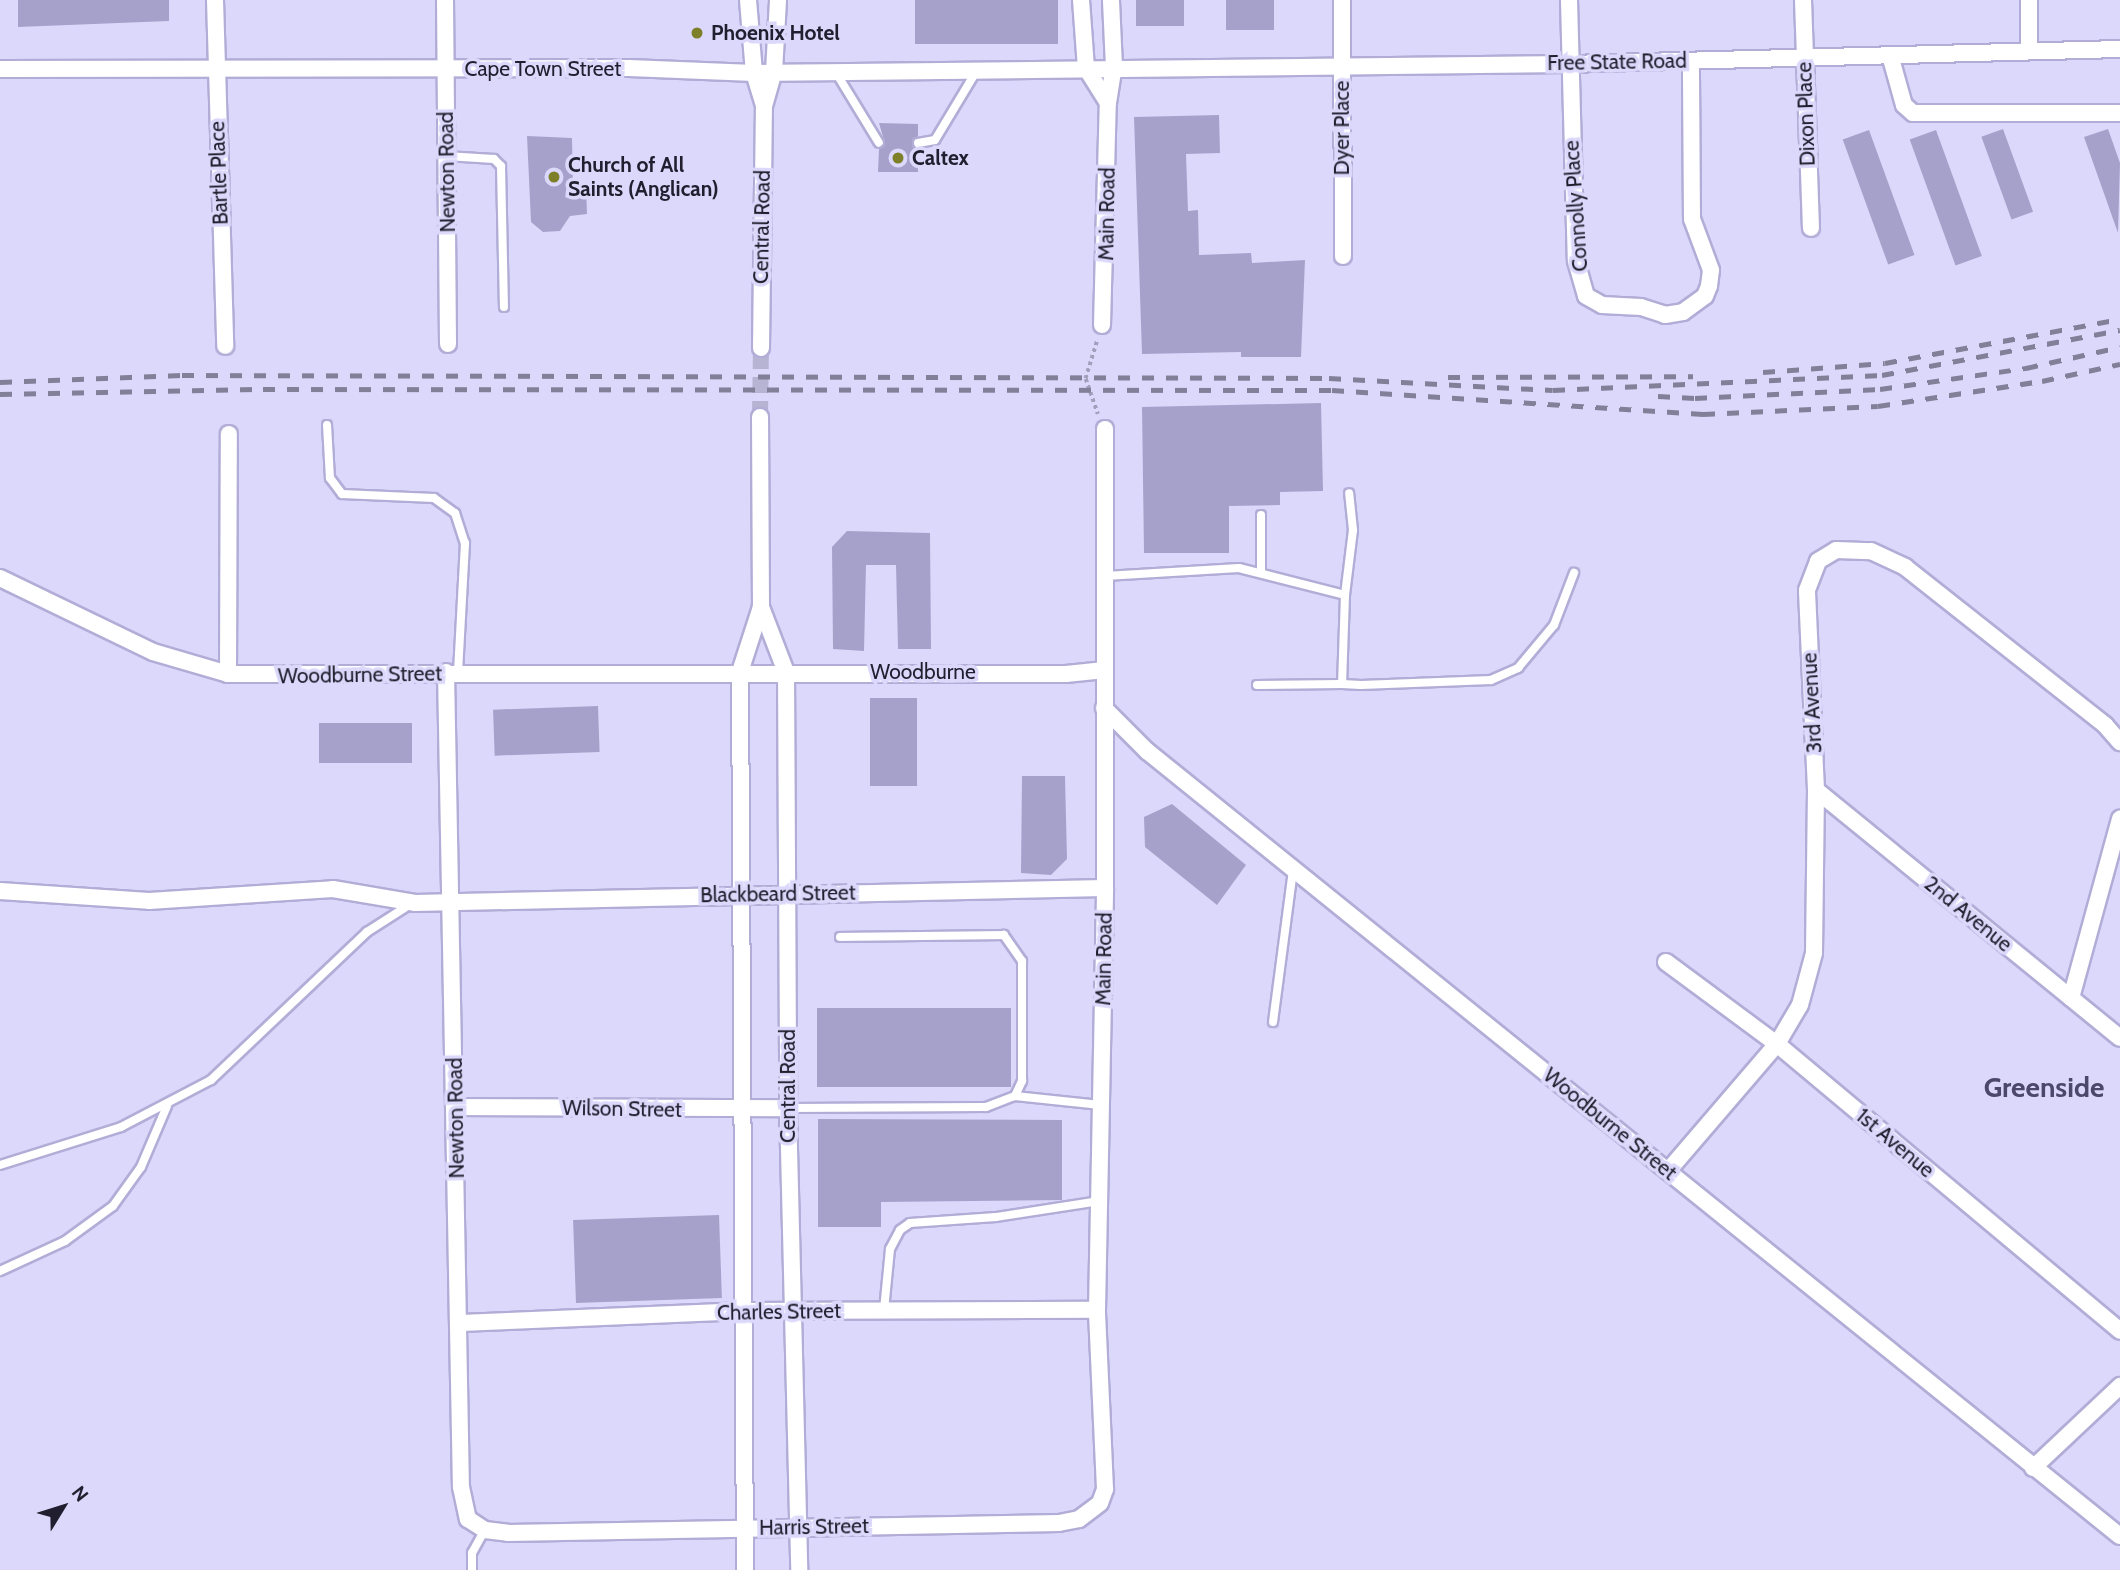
<!DOCTYPE html>
<style>
body{margin:0}
#map{position:relative;width:2120px;height:1570px;overflow:hidden;background:#dcd8fb;font-family:Cabin,sans-serif}
div>[style]{position:absolute}
[style*='--x']{left:calc(var(--x)*1px);top:calc(var(--y)*1px);width:calc(var(--w)*1px);rotate:calc(var(--a)*1deg)}
.building>*{inset:0;background:#a6a1ca;transform-origin:0 0}
.street-tunnel>*{height:16px;margin-top:-8px;transform-origin:0;background:repeating-linear-gradient(90deg,#b7b3d2 0 16px,transparent 0 24px)}
.path>*{height:3.5px;margin-top:-1.75px;transform-origin:0;background:repeating-linear-gradient(90deg,#a29fbc 0 3.5px,transparent 0 7px)}
.roads{filter:drop-shadow(2px 0 #b2add7) drop-shadow(-2px 0 #b2add7) drop-shadow(0 2px #b2add7) drop-shadow(0 -2px #b2add7)}
.lane>*{height:8px;margin:-4px;padding:0 4px;transform-origin:4px;border-radius:4px;background:#fff}
.street>*{height:16px;margin:-8px;padding:0 8px;transform-origin:8px;border-radius:8px;background:#fff}
.rail>*{height:5px;margin-top:-2.5px;transform-origin:0;background:repeating-linear-gradient(90deg,#827f99 0 12px,transparent 0 24px)}
.dots>*{width:19px;height:19px;translate:-50% -50%;box-sizing:border-box;border:4px solid #dcd8fb;border-radius:50%}
span{translate:-50% -50%;white-space:nowrap;text-align:center;line-height:1.15;-webkit-text-stroke:7px #dcd8fb;paint-order:stroke}
.poi-label{font-size:21px;color:#211f2f;font-weight:700}
.left{translate:0 -50%;text-align:left}
.street-label{font-size:21px;color:#211f2f}
.district-label{font-size:28px;color:#4c476b;font-weight:700}
.north{position:absolute;left:28px;top:1472px;width:70px;height:70px;-webkit-text-stroke:5px #dcd8fb;paint-order:stroke;rotate:52deg;font-size:19px;font-weight:700;line-height:28px;text-align:center;color:#211f2f}
.north::after{content:'';display:block;margin:auto;width:24px;height:32px;background:#211f2f;clip-path:polygon(50% 0,100% 100%,50% 72%,0 100%)}
</style>
<div id="map">
<div class="building">
<div style="clip-path:polygon(18px 0,169px 0,169px 21px,18px 27px)"></div>
<div style="left:915px;top:0;width:143px;height:44px"></div>
<div style="left:1136px;top:0;width:48px;height:26px"></div>
<div style="left:1226px;top:0;width:48px;height:30px"></div>
<div style="clip-path:polygon(1219px 115px,1220px 153px,1186px 154px,1188px 211px,1198px 210px,1199px 255px,1251px 253px,1252px 263px,1305px 260px,1301px 357px,1241px 357px,1241px 352px,1142px 354px,1134px 117px)"></div>
<div style="clip-path:polygon(879px 123px,918px 124px,918px 136px,912px 143px,918px 149px,918px 172px,878px 172px,879px 149px,885px 144px)"></div>
<div style="left:2003px;top:129px;width:88px;height:23px;rotate:70deg"></div>
<div style="clip-path:polygon(2108px 129px,2120px 163px,2118px 233px,2084px 137px)"></div>
<div style="left:1869px;top:130px;width:133px;height:28px;rotate:70deg"></div>
<div style="left:1936px;top:130px;width:134px;height:28px;rotate:70deg"></div>
<div style="clip-path:polygon(527px 136px,572px 138px,573px 188px,586px 187px,587px 214px,570px 216px,560px 231px,543px 232px,531px 222px)"></div>
<div style="clip-path:polygon(1321px 403px,1323px 491px,1280px 492px,1280px 505px,1229px 506px,1229px 553px,1144px 553px,1142px 407px)"></div>
<div style="clip-path:polygon(847px 531px,930px 533px,931px 649px,898px 649px,896px 565px,866px 565px,864px 651px,833px 649px,832px 547px)"></div>
<div style="left:870px;top:698px;width:47px;height:88px"></div>
<div style="left:598px;top:706px;width:46px;height:105px;rotate:88deg"></div>
<div style="left:319px;top:723px;width:93px;height:40px"></div>
<div style="clip-path:polygon(1022px 776px,1065px 776px,1067px 859px,1051px 875px,1021px 873px)"></div>
<div style="clip-path:polygon(1172px 804px,1246px 865px,1217px 905px,1145px 847px,1144px 817px)"></div>
<div style="left:817px;top:1008px;width:194px;height:79px"></div>
<div style="clip-path:polygon(818px 1119px,1062px 1120px,1062px 1200px,881px 1202px,881px 1227px,818px 1227px)"></div>
<div style="left:719px;top:1215px;width:83px;height:146px;rotate:88deg"></div>
</div>
<div class="street-tunnel">
<div style="--x:760;--y:417;--w:69;--a:-89.2"></div>
</div>
<div class="path">
<div style="--x:1097;--y:342;--w:39;--a:107"></div>
<div style="--x:1086;--y:379;--w:37;--a:71"></div>
</div>
<div class="roads">
<div class="lane">
<div style="--x:835;--y:71;--w:84;--a:58.6"></div>
<div style="--x:918;--y:143;--w:17;--a:-10"></div>
<div style="--x:935;--y:140;--w:82;--a:-59"></div>
<div style="--x:446;--y:156;--w:48;--a:3.6"></div>
<div style="--x:494;--y:159;--w:10;--a:45"></div>
<div style="--x:501;--y:166;--w:141;--a:88.8"></div>
<div style="--x:327;--y:425;--w:53;--a:86.8"></div>
<div style="--x:330;--y:478;--w:20;--a:53"></div>
<div style="--x:342;--y:494;--w:92;--a:2.5"></div>
<div style="--x:434;--y:498;--w:26;--a:36"></div>
<div style="--x:455;--y:513;--w:32;--a:72"></div>
<div style="--x:465;--y:543;--w:129;--a:93.1"></div>
<div style="--x:1261;--y:515;--w:55;--a:90"></div>
<div style="--x:1105;--y:576;--w:134;--a:-3.4"></div>
<div style="--x:1239;--y:568;--w:109;--a:14.3"></div>
<div style="--x:1345;--y:595;--w:89;--a:91.9"></div>
<div style="--x:1342;--y:684;--w:19;--a:3"></div>
<div style="--x:1361;--y:685;--w:130;--a:-2.2"></div>
<div style="--x:1491;--y:680;--w:30;--a:-24"></div>
<div style="--x:1518;--y:668;--w:56;--a:-50.1"></div>
<div style="--x:1554;--y:625;--w:56;--a:-69"></div>
<div style="--x:1345;--y:595;--w:65;--a:-83"></div>
<div style="--x:1353;--y:530;--w:37;--a:-96"></div>
<div style="--x:1257;--y:685;--w:85;--a:-0.7"></div>
<div style="--x:1273;--y:1022;--w:152;--a:-82.5"></div>
<div style="--x:1015;--y:1096;--w:86;--a:6"></div>
<div style="--x:788;--y:1108;--w:198;--a:-0.3"></div>
<div style="--x:986;--y:1107;--w:31;--a:-21"></div>
<div style="--x:1015;--y:1096;--w:17;--a:-65"></div>
<div style="--x:1022;--y:1081;--w:120;--a:-90"></div>
<div style="--x:1022;--y:961;--w:32;--a:-125"></div>
<div style="--x:1004;--y:935;--w:164;--a:179.3"></div>
<div style="--x:0;--y:1165;--w:127;--a:-17.4"></div>
<div style="--x:121;--y:1127;--w:102;--a:-27.6"></div>
<div style="--x:211;--y:1080;--w:215;--a:-43.5"></div>
<div style="--x:367;--y:932;--w:50;--a:-32.7"></div>
<div style="--x:0;--y:1271;--w:72;--a:-24.8"></div>
<div style="--x:65;--y:1241;--w:59;--a:-36.1"></div>
<div style="--x:113;--y:1206;--w:48;--a:-54.3"></div>
<div style="--x:141;--y:1167;--w:66;--a:-66.9"></div>
<div style="--x:884;--y:1310;--w:61;--a:-84.4"></div>
<div style="--x:890;--y:1249;--w:21;--a:-62"></div>
<div style="--x:900;--y:1230;--w:12;--a:-35"></div>
<div style="--x:910;--y:1223;--w:86;--a:-4"></div>
<div style="--x:996;--y:1217;--w:104;--a:-8.8"></div>
<div style="--x:472;--y:1570;--w:17;--a:-90"></div>
<div style="--x:472;--y:1553;--w:26;--a:-61"></div>
</div>
<div class="street">
<div style="--x:215;--y:0;--w:346;--a:88.3"></div>
<div style="--x:445;--y:0;--w:344;--a:89.5"></div>
<div style="--x:748;--y:0;--w:73;--a:85.3"></div>
<div style="--x:754;--y:73;--w:34;--a:73"></div>
<div style="--x:1081;--y:0;--w:68;--a:85.8"></div>
<div style="--x:1086;--y:68;--w:41;--a:57.8"></div>
<div style="--x:1342;--y:0;--w:256;--a:89.8"></div>
<div style="--x:1569;--y:0;--w:261;--a:88.5"></div>
<div style="--x:1576;--y:261;--w:36;--a:74"></div>
<div style="--x:1586;--y:296;--w:18;--a:29"></div>
<div style="--x:1602;--y:305;--w:39;--a:3"></div>
<div style="--x:1641;--y:307;--w:25;--a:18"></div>
<div style="--x:1665;--y:315;--w:18;--a:-9"></div>
<div style="--x:1683;--y:312;--w:27;--a:-36"></div>
<div style="--x:1705;--y:296;--w:11;--a:-68"></div>
<div style="--x:1709;--y:286;--w:16;--a:-83"></div>
<div style="--x:1711;--y:270;--w:54;--a:-110.4"></div>
<div style="--x:1692;--y:219;--w:158;--a:-90.4"></div>
<div style="--x:1803;--y:0;--w:228;--a:88"></div>
<div style="--x:2029;--y:50;--w:50;--a:-90"></div>
<div style="--x:1890;--y:55;--w:52;--a:74.4"></div>
<div style="--x:1904;--y:105;--w:12;--a:42"></div>
<div style="--x:1913;--y:113;--w:207;--a:0"></div>
<div style="--x:0;--y:69;--w:629;--a:-0.09"></div>
<div style="--x:629;--y:68;--w:125;--a:2.3"></div>
<div style="--x:754;--y:73;--w:815;--a:-0.63"></div>
<div style="--x:1569;--y:64;--w:551;--a:-1.56"></div>
<div style="--x:1102;--y:325;--w:222;--a:-88.5"></div>
<div style="--x:1108;--y:103;--w:36;--a:-81"></div>
<div style="--x:1114;--y:67;--w:67;--a:-92.6"></div>
<div style="--x:761;--y:348;--w:242;--a:-89.3"></div>
<div style="--x:764;--y:106;--w:35;--a:-74"></div>
<div style="--x:774;--y:72;--w:72;--a:-86.8"></div>
<div style="--x:0;--y:578;--w:170;--a:25.8"></div>
<div style="--x:153;--y:652;--w:78;--a:16.3"></div>
<div style="--x:228;--y:674;--w:838;--a:0"></div>
<div style="--x:1066;--y:674;--w:39;--a:-6"></div>
<div style="--x:761;--y:607;--w:70;--a:69"></div>
<div style="--x:786;--y:672;--w:436;--a:89.7"></div>
<div style="--x:788;--y:1108;--w:462;--a:88.6"></div>
<div style="--x:446;--y:672;--w:815;--a:88.95"></div>
<div style="--x:461;--y:1487;--w:33;--a:78"></div>
<div style="--x:468;--y:1519;--w:20;--a:33"></div>
<div style="--x:485;--y:1530;--w:23;--a:7"></div>
<div style="--x:508;--y:1533;--w:551;--a:-1.04"></div>
<div style="--x:1059;--y:1523;--w:20;--a:-11"></div>
<div style="--x:1079;--y:1519;--w:26;--a:-37"></div>
<div style="--x:1100;--y:1503;--w:15;--a:-70"></div>
<div style="--x:1105;--y:1489;--w:179;--a:-92.6"></div>
<div style="--x:1097;--y:1310;--w:422;--a:-88.9"></div>
<div style="--x:1105;--y:888;--w:459;--a:-90"></div>
<div style="--x:228;--y:674;--w:240;--a:-89.8"></div>
<div style="--x:1104;--y:708;--w:61;--a:45"></div>
<div style="--x:1147;--y:751;--w:1250;--a:38.9"></div>
<div style="--x:1816;--y:790;--w:392;--a:39.2"></div>
<div style="--x:0;--y:891;--w:149;--a:3.8"></div>
<div style="--x:149;--y:901;--w:184;--a:-3.7"></div>
<div style="--x:333;--y:889;--w:83;--a:9.7"></div>
<div style="--x:415;--y:903;--w:690;--a:-1.25"></div>
<div style="--x:1666;--y:962;--w:138;--a:36.5"></div>
<div style="--x:1777;--y:1044;--w:447;--a:39.9"></div>
<div style="--x:2071;--y:998;--w:186;--a:-74.7"></div>
<div style="--x:456;--y:1107;--w:332;--a:0.2"></div>
<div style="--x:1668;--y:1171;--w:167;--a:-49.4"></div>
<div style="--x:1777;--y:1044;--w:45;--a:-59.5"></div>
<div style="--x:1800;--y:1005;--w:54;--a:-74.9"></div>
<div style="--x:1814;--y:953;--w:163;--a:-89.3"></div>
<div style="--x:1816;--y:790;--w:200;--a:-92.6"></div>
<div style="--x:1807;--y:590;--w:31;--a:-69"></div>
<div style="--x:1818;--y:561;--w:21;--a:-31"></div>
<div style="--x:1836;--y:550;--w:35;--a:2"></div>
<div style="--x:1871;--y:551;--w:38;--a:25"></div>
<div style="--x:1905;--y:567;--w:255;--a:38.3"></div>
<div style="--x:2105;--y:725;--w:23;--a:49"></div>
<div style="--x:461;--y:1323;--w:284;--a:-2.4"></div>
<div style="--x:745;--y:1311;--w:352;--a:-0.2"></div>
<div style="--x:2033;--y:1468;--w:120;--a:-43.3"></div>
<div style="--x:745;--y:1570;--w:898;--a:-90.32"></div>
<div style="--x:740;--y:672;--w:68;--a:-72.1"></div>
<div style="--x:761;--y:607;--w:190;--a:-90.3"></div>
</div>
</div>
<div class="rail">
<div style="--x:1763;--y:372;--w:122;--a:-4.2"></div>
<div style="--x:1885;--y:363;--w:239;--a:-10.6"></div>
<div style="--x:1448;--y:377;--w:245;--a:-0.2"></div>
<div style="--x:0;--y:382;--w:182;--a:-2.2"></div>
<div style="--x:182;--y:375;--w:1147;--a:0.15"></div>
<div style="--x:1329;--y:378;--w:224;--a:3.1"></div>
<div style="--x:1553;--y:390;--w:329;--a:-2.6"></div>
<div style="--x:1882;--y:375;--w:242;--a:-10.7"></div>
<div style="--x:0;--y:394;--w:263;--a:-1.1"></div>
<div style="--x:263;--y:389;--w:1069;--a:0.05"></div>
<div style="--x:1332;--y:390;--w:372;--a:3.7"></div>
<div style="--x:1703;--y:414;--w:175;--a:-2.6"></div>
<div style="--x:1878;--y:406;--w:166;--a:-8.7"></div>
<div style="--x:2042;--y:381;--w:80;--a:-12.3"></div>
<div style="--x:1658;--y:396;--w:37;--a:3"></div>
<div style="--x:1695;--y:398;--w:185;--a:-2.8"></div>
<div style="--x:1880;--y:389;--w:148;--a:-8.2"></div>
<div style="--x:2026;--y:368;--w:96;--a:-12.6"></div>
</div>
<div class="dots">
<div style="left:697px;top:33px;background:#7d7f29"></div>
<div style="left:898px;top:158px;background:#7d7f29"></div>
<div style="left:554px;top:177px;background:#7d7f29"></div>
</div>
<div class="poi-label">
<span class="left" style="left:711px;top:33px">Phoenix Hotel</span>
<span class="left" style="left:912px;top:158px">Caltex</span>
<span class="left" style="left:568px;top:177px">Church of All<br>Saints (Anglican)</span>
</div>
<div class="street-label">
<span style="left:1617px;top:62px;rotate:-1deg">Free State Road</span>
<span style="left:543px;top:69px">Cape Town Street</span>
<span style="left:1806px;top:114px;rotate:-92deg">Dixon Place</span>
<span style="left:1342px;top:128px;rotate:-90deg">Dyer Place</span>
<span style="left:447px;top:172px;rotate:-91deg">Newton Road</span>
<span style="left:219px;top:173px;rotate:-92deg">Bartle Place</span>
<span style="left:1576px;top:206px;rotate:-94deg">Connolly Place</span>
<span style="left:1107px;top:214px;rotate:-89deg">Main Road</span>
<span style="left:762px;top:227px;rotate:-89deg">Central Road</span>
<span style="left:923px;top:672px">Woodburne</span>
<span style="left:360px;top:675px;rotate:-1deg">Woodburne Street</span>
<span style="left:1812px;top:703px;rotate:-93deg">3rd Avenue</span>
<span style="left:778px;top:894px;rotate:-1deg">Blackbeard Street</span>
<span style="left:1968px;top:914px;rotate:39deg">2nd Avenue</span>
<span style="left:1104px;top:959px;rotate:-89deg">Main Road</span>
<span style="left:788px;top:1086px;rotate:-90deg">Central Road</span>
<span style="left:622px;top:1109px;rotate:1deg">Wilson Street</span>
<span style="left:456px;top:1118px;rotate:-91deg">Newton Road</span>
<span style="left:1610px;top:1124px;rotate:39deg">Woodburne Street</span>
<span style="left:1895px;top:1143px;rotate:40deg">1st Avenue</span>
<span style="left:779px;top:1312px;rotate:-1deg">Charles Street</span>
<span style="left:814px;top:1527px;rotate:-1deg">Harris Street</span>
</div>
<div class="district-label">
<span style="left:2044px;top:1087px">Greenside</span>
</div>
<div class="north">N</div>
</div>
